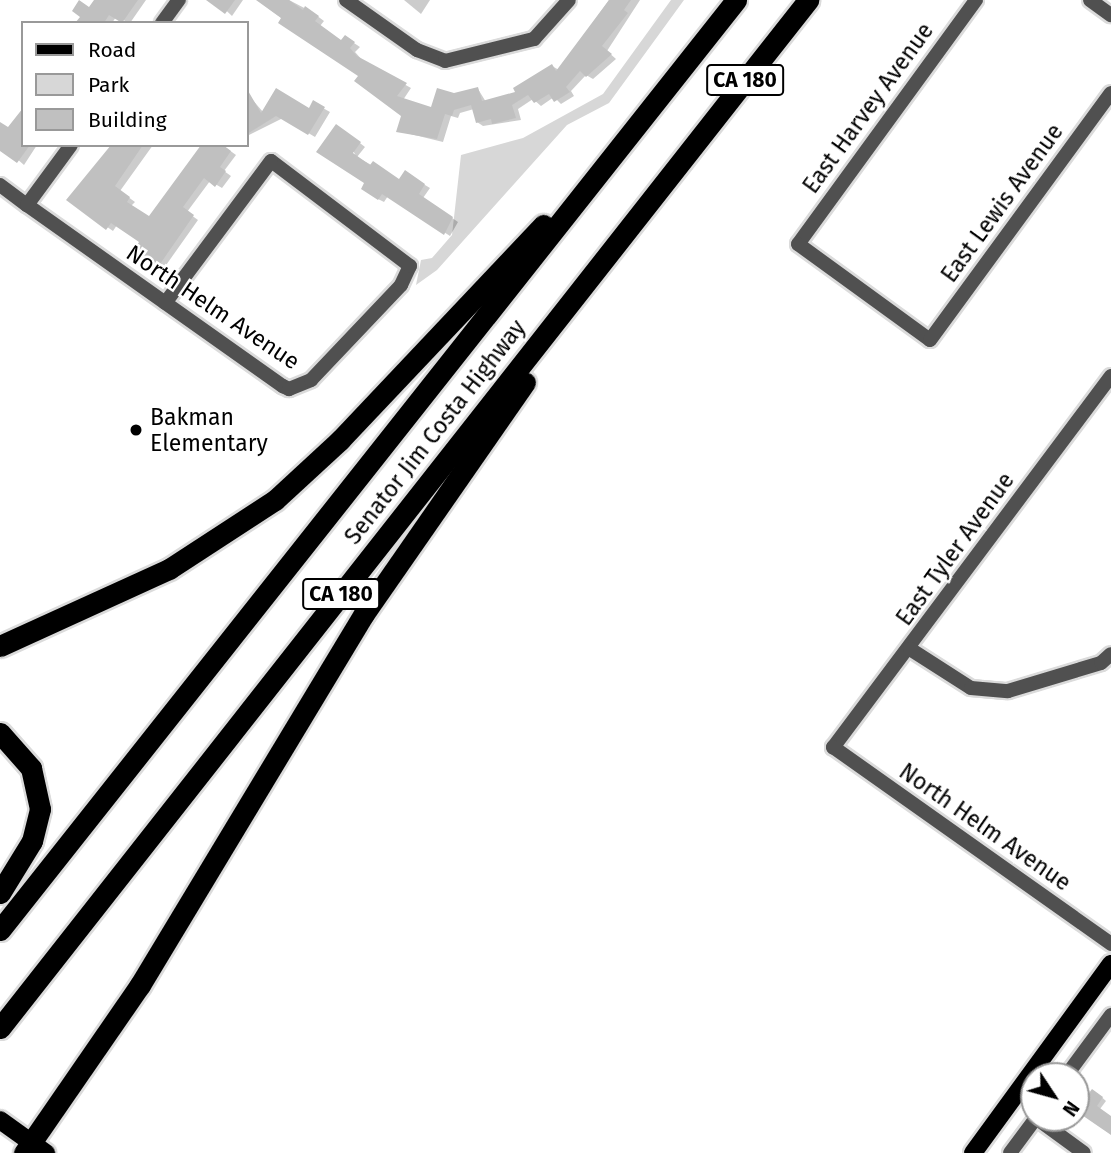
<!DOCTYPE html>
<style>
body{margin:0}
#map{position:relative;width:1111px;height:1153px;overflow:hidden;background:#fff;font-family:"Fira Sans",sans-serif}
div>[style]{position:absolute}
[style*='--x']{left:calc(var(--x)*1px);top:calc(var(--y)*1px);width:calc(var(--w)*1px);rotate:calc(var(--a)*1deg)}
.green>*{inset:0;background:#d7d7d7}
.shadow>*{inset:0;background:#0003}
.building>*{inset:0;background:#c0c0c0}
.roads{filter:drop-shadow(2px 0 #dbdbdb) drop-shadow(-2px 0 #dbdbdb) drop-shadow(0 2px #dbdbdb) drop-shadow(0 -2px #dbdbdb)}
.minor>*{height:14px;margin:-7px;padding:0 7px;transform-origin:7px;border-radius:7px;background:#505050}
.major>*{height:18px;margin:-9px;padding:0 9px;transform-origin:9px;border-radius:9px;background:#000}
.highway>*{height:21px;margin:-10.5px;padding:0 10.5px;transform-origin:10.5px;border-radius:10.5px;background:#000}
.dots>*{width:19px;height:19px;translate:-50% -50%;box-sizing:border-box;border:4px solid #fff;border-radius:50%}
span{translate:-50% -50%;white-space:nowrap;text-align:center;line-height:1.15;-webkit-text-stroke:5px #fff;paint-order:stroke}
.shield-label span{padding:2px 5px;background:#fff;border:2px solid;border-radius:5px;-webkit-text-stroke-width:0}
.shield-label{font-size:21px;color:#000;font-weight:700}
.street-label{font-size:23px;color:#000}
.poi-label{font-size:23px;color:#000}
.left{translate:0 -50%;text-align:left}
.legend{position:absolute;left:21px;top:21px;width:228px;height:126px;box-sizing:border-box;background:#fff;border:2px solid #999;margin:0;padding:9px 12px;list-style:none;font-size:21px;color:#000}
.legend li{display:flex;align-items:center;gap:14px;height:35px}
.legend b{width:35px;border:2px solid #999}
.north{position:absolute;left:1020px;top:1062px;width:70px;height:70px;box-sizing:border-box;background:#fff;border:2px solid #999;border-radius:50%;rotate:126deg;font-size:19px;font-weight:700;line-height:28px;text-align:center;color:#000}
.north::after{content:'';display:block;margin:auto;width:24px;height:32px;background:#000;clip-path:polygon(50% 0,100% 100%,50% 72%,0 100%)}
</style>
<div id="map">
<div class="green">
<div style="clip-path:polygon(671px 0,684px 0,609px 103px,567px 125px,437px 270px,416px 285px,421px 260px,432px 258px,452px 235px,461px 155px,523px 138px,603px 94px)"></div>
</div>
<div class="shadow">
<div style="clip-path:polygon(97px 0,146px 0,130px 23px,116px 17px,112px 23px,78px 23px)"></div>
<div style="clip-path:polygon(215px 0,243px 0,232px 16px)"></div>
<div style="clip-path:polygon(257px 0,289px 0,312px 12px,324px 21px,320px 26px,342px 42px,351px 41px,360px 47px,355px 52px,363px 61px,411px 88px,403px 100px,432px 109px,454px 95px,478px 89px,486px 102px,518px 93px,552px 66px,559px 70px,609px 0,640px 0,607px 51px,616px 59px,593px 79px,586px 75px,571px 91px,574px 96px,561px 104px,554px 97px,541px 106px,533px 99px,518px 109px,521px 120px,483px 126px,477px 122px,474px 109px,460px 113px,458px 118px,451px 116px,443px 142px,398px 131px,403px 115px,360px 76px)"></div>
<div style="clip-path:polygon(404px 0,430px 0,421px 14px)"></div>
<div style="clip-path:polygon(251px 98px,263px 112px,309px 110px,314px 103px,330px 112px,315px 137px,283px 118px,247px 136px,247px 101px)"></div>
<div style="clip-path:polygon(0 123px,23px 145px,37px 145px,24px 165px,0 144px)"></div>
<div style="clip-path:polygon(342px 129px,365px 147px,357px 157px,400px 181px,410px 176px,430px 188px,423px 198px,458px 222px,450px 236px,388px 196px,384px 202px,378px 199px)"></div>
<div style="clip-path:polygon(112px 145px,153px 145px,120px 191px,135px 202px,131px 206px,150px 218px,201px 148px,198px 145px,229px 145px,225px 147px,236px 155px,224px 171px,231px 176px,222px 188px,210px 181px,187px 212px,198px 220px,164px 268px,142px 241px,117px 225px,113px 231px,68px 200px)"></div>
<div style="clip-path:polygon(1097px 1093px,1106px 1101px,1100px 1109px,1111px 1117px,1111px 1133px,1078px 1110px)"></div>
</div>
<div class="building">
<div style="clip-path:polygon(79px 0,89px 7px,94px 0,138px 0,122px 23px,109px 15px,104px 23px,75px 23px,80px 17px,72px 11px)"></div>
<div style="clip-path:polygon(206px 0,235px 0,225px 14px)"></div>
<div style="clip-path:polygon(256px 0,289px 0,303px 10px,305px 6px,319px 16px,315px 21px,341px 40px,345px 35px,355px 42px,350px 48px,357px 56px,407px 83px,397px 96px,431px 107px,437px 88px,454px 93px,478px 87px,482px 101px,515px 92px,513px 88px,552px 64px,556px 71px,609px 0,631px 0,624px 10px,628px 13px,602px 46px,612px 54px,586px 77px,580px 71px,566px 87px,570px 92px,554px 102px,549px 94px,534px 103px,528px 95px,512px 105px,516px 118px,492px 124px,491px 119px,476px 123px,471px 105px,454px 110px,452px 116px,445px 114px,437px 139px,396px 132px,401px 116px,354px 81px,358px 76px,278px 23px,281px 18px)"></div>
<div style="clip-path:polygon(276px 88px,309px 108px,313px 100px,325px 107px,308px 135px,276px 116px,247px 134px,247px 89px,261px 113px)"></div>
<div style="clip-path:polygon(23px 108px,23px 145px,30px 145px,17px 163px,0 151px,0 122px,8px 127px)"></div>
<div style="clip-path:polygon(336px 124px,361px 142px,353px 153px,370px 165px,373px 161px,399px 179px,405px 170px,425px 184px,419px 194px,453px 217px,444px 235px,382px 194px,378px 200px,361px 189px,364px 183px,316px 152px)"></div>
<div style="clip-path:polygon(111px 145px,143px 145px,115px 186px,130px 197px,127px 202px,149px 216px,201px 145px,223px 145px,231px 151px,220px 167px,226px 171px,215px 187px,204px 178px,183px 207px,194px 215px,158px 267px,134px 250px,139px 242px,111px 223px,106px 230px,66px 200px)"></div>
<div style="clip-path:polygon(1092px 1089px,1103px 1097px,1097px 1106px,1111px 1116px,1111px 1135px,1076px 1111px)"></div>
</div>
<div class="roads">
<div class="minor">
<div style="--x:346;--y:0;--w:87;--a:35.2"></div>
<div style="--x:417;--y:50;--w:30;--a:21"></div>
<div style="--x:445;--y:61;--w:92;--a:-13.9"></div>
<div style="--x:534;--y:39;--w:52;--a:-48.1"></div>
<div style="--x:976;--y:0;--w:302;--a:126.1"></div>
<div style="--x:798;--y:244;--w:163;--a:36"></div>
<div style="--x:930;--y:340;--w:306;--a:-53.8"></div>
<div style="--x:1090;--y:0;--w:26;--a:36"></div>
<div style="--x:162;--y:23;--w:29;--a:-54"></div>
<div style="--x:0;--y:185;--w:34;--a:37"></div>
<div style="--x:27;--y:205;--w:314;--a:35.3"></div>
<div style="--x:283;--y:386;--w:7;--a:27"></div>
<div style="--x:289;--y:389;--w:24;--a:-22"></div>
<div style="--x:311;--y:380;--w:131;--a:-46.5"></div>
<div style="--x:401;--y:285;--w:21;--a:-65"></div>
<div style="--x:410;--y:266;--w:174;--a:-142.9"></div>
<div style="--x:271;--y:161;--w:177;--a:126.7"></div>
<div style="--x:27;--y:205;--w:74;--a:-53.7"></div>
<div style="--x:1111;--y:376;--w:464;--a:126.8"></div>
<div style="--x:833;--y:747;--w:341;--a:35.3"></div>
<div style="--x:910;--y:649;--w:72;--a:32.6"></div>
<div style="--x:971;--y:688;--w:37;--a:5"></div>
<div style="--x:1008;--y:691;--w:97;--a:-16.8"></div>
<div style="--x:1101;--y:663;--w:13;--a:-42"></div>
<div style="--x:1066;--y:1076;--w:76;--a:-53.6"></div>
<div style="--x:1036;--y:1118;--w:59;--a:36.1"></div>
<div style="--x:1010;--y:1153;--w:44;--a:-53.4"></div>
</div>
<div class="major">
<div style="--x:0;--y:1120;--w:57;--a:35.7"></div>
<div style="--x:973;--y:1153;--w:234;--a:-53.9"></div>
</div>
<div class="highway">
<div style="--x:0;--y:646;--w:186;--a:-24.5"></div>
<div style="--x:169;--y:569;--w:126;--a:-33.1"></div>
<div style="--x:275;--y:500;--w:88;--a:-42.7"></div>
<div style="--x:340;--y:440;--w:296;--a:-46.6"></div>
<div style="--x:0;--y:733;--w:47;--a:48.5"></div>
<div style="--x:31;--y:768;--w:42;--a:77.6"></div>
<div style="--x:40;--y:809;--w:33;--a:104"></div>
<div style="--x:32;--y:841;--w:61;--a:121.6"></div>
<div style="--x:0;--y:930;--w:1186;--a:-51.64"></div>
<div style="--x:0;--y:1028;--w:1308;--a:-51.83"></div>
<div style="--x:24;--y:1153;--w:204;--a:-55.4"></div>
<div style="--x:140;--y:985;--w:433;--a:-58.9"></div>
<div style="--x:364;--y:614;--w:282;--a:-55.2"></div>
</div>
</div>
<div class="dots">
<div style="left:136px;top:430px;background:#000"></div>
</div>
<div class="shield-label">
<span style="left:745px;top:80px">CA 180</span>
<span style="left:341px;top:594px">CA 180</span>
</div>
<div class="street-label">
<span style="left:868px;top:108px;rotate:-54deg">East Harvey Avenue</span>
<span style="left:1002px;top:203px;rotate:-54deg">East Lewis Avenue</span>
<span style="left:213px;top:307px;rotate:34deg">North Helm Avenue</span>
<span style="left:435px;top:432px;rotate:-52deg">Senator Jim Costa Highway</span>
<span style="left:955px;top:549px;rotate:-54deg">East Tyler Avenue</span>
<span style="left:985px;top:827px;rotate:35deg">North Helm Avenue</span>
</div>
<div class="poi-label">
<span class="left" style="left:150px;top:430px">Bakman<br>Elementary</span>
</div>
<ul class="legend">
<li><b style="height:9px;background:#000"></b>Road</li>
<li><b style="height:19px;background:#d7d7d7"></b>Park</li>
<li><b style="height:19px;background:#c0c0c0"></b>Building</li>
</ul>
<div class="north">N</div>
</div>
